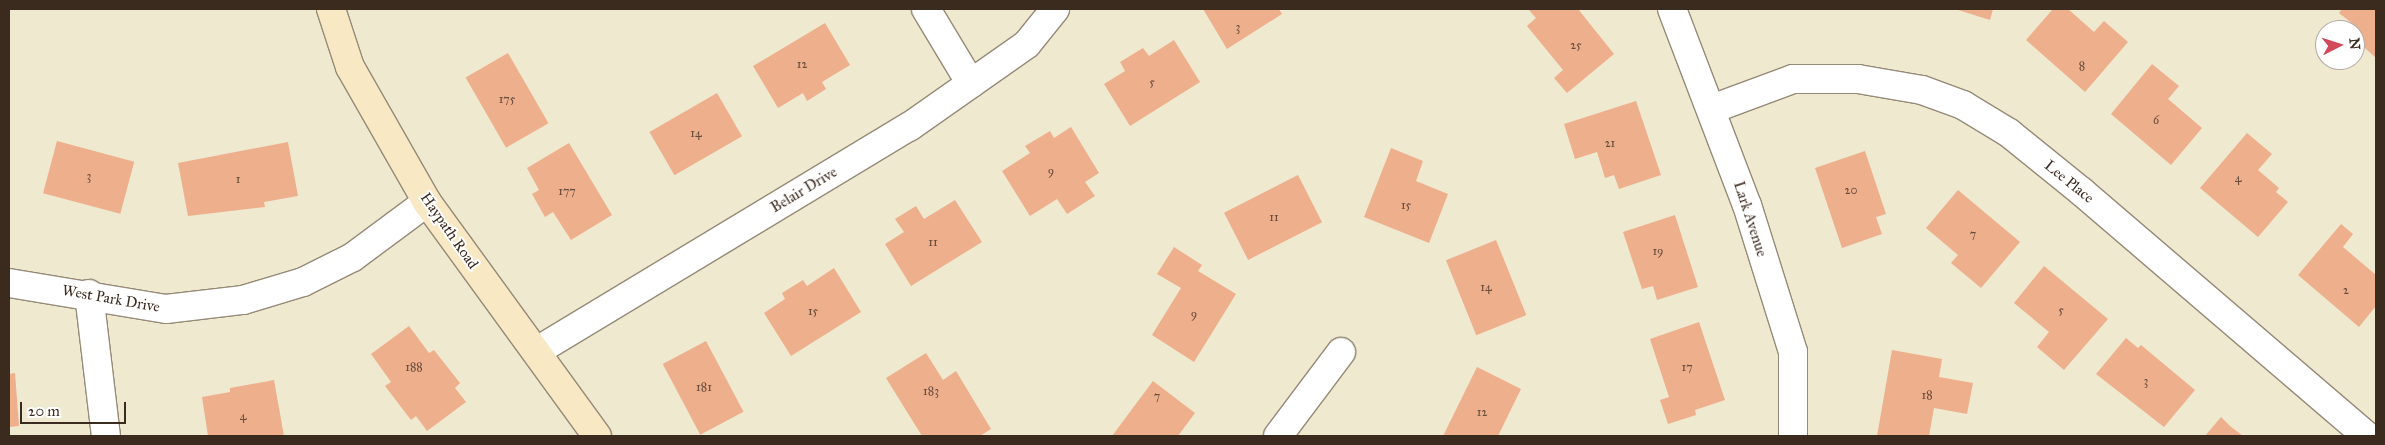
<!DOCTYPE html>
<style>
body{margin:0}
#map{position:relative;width:2385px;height:445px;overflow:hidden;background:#efe9d0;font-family:"IM FELL Great Primer",serif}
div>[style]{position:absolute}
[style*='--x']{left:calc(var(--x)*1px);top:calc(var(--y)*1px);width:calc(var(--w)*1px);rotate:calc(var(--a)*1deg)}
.building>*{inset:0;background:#eeaf8d;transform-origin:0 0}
.roads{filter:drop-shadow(1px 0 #958a77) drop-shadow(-1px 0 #958a77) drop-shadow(0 1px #958a77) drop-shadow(0 -1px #958a77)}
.street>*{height:28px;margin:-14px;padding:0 14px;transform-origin:14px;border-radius:14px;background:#fff}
.secondary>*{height:28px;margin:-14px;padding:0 14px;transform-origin:14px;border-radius:14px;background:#f8e8c3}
span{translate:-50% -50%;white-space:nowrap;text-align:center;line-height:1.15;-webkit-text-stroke:4px #fff;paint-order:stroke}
.number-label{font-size:12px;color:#684b3a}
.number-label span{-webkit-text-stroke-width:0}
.street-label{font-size:15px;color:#3b2a1e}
.frame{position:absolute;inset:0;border:10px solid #3b2a1e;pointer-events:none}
.north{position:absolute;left:2315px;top:20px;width:50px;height:50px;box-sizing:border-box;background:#fff;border:1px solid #b1aaa5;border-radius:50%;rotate:85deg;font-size:14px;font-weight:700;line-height:20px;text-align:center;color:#3b2a1e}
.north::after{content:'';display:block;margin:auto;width:18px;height:22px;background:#d1495b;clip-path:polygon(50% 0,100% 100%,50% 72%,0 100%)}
.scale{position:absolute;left:20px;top:402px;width:106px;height:22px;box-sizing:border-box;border:2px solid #3b2a1e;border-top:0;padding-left:6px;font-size:15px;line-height:18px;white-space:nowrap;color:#3b2a1e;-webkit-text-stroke:4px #fff;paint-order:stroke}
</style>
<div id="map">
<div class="building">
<div style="clip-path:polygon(1203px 9px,1279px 9px,1282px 14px,1227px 49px)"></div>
<div style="clip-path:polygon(1528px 9px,1578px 9px,1614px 54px,1567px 93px,1554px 78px,1563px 70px,1527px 26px,1536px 18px)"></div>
<div style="clip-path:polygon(1955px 9px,1993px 9px,1990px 20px)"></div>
<div style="clip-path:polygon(2053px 9px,2068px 9px,2094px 32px,2104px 21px,2128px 42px,2085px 92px,2026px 40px)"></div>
<div style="clip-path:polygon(2342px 9px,2376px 9px,2376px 58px,2355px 39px,2355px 30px,2348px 30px,2353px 24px,2339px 13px)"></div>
<div style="clip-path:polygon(825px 23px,850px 65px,822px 82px,826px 89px,807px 101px,803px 93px,778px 108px,753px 66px)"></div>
<div style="clip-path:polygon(1174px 40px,1200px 82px,1130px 126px,1104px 84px,1125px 71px,1120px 62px,1143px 48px,1149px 56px)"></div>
<div style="left:508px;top:53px;width:81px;height:49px;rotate:60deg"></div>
<div style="clip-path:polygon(2152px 64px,2179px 86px,2168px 99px,2202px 128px,2171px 165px,2111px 114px)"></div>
<div style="left:717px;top:93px;width:50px;height:78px;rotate:60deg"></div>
<div style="clip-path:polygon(1636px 101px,1661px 175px,1619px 189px,1614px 175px,1605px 178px,1597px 152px,1575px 159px,1564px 124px)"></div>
<div style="clip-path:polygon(1071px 127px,1099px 173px,1085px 182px,1095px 196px,1067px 214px,1057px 199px,1030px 216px,1002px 171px,1030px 153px,1025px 146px,1050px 131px,1054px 138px)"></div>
<div style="clip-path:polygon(2247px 133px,2272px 154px,2258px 170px,2279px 188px,2276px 192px,2288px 202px,2258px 237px,2200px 188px)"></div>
<div style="left:57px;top:141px;width:80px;height:54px;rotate:15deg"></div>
<div style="clip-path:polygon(288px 142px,298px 196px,264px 202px,265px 207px,188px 216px,178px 163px)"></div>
<div style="clip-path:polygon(569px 143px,612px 215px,571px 240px,553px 212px,545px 217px,532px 194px,539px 190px,527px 168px)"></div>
<div style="clip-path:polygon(1391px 148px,1423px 161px,1416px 181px,1448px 194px,1429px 243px,1364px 217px)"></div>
<div style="clip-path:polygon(1865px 151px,1886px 214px,1876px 217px,1882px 234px,1842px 248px,1815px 168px)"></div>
<div style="left:1298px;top:175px;width:53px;height:83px;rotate:63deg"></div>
<div style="clip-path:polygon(1958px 190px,2020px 242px,1981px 288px,1951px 263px,1958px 255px,1926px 228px)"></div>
<div style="clip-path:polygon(955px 200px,982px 242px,911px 286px,885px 244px,904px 232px,895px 219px,916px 206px,924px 219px)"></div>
<div style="clip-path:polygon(1675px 215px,1698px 287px,1657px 300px,1653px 286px,1642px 289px,1623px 232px)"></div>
<div style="clip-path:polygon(2341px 224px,2353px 234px,2343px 247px,2376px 275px,2376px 306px,2359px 327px,2298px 275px)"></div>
<div style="left:1496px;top:240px;width:81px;height:54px;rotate:68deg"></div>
<div style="clip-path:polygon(1174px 247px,1202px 265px,1198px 271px,1236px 294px,1194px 362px,1152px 335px,1181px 288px,1157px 274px)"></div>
<div style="clip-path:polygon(2044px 266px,2108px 319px,2064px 370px,2037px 347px,2049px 332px,2014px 303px)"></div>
<div style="clip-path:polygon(834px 268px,861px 312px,791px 356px,764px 313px,785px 299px,782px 293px,803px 280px,807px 286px)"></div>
<div style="clip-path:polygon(1699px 322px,1725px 400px,1695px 410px,1696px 415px,1668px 424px,1660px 400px,1669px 397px,1650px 339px)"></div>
<div style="clip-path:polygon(409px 326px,429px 353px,434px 350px,460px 383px,455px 388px,466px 402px,427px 431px,416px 416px,411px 420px,385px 386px,391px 382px,371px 354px)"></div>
<div style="clip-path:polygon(2126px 338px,2138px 348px,2141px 345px,2195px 390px,2164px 427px,2096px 374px)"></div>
<div style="left:706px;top:341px;width:80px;height:49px;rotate:62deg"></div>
<div style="clip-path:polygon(1892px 350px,1942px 359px,1939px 377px,1973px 383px,1967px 414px,1934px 408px,1929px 436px,1877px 436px)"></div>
<div style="clip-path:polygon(926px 353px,943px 380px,956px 371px,991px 429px,980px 436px,922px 436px,886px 378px)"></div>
<div style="clip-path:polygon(1477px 367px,1521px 389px,1498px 436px,1443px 436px)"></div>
<div style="clip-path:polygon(15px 373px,19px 426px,9px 427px,9px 374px)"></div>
<div style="clip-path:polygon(274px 380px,284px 436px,208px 436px,202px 397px,230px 392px,230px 388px)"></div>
<div style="clip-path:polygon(1153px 381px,1195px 413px,1178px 436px,1112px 436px)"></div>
<div style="clip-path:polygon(2221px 417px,2230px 426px,2243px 436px,2205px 436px)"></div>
</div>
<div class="roads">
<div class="street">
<div style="--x:926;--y:9;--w:87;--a:59"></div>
<div style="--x:1672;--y:9;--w:210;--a:69.1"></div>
<div style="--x:1747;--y:205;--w:154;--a:72.6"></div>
<div style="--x:1793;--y:352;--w:84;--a:90"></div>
<div style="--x:1712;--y:109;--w:86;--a:-20.3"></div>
<div style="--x:1793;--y:79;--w:65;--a:0"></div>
<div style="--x:1858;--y:79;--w:65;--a:9.8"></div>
<div style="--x:1922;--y:90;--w:44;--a:20.1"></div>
<div style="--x:1963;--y:105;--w:54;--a:31.3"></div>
<div style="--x:2009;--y:133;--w:94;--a:38.9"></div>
<div style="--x:2082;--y:192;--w:374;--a:40.6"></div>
<div style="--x:9;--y:283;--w:159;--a:9.4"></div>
<div style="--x:166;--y:309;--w:78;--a:-6.7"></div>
<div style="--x:243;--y:300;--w:63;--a:-16.7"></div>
<div style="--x:303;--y:282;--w:56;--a:-26.6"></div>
<div style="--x:353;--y:257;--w:92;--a:-36.6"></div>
<div style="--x:89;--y:294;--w:143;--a:83.2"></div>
<div style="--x:537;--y:351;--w:434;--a:-31.1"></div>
<div style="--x:909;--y:127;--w:144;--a:-35.1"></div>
<div style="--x:1027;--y:44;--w:45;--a:-51.3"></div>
<div style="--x:1278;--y:436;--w:105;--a:-53.1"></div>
</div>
<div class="secondary">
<div style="--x:331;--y:9;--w:61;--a:71.9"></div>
<div style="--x:350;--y:67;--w:155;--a:60.3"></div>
<div style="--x:427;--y:202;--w:289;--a:54"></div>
</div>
</div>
<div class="number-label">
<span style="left:1238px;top:28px">3</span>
<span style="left:1576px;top:46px">25</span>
<span style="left:802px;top:65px">12</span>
<span style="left:2082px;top:67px">8</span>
<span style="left:1152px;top:83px">5</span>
<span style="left:507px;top:100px">175</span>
<span style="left:2156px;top:121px">6</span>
<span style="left:696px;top:134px">14</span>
<span style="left:1610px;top:144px">21</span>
<span style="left:1051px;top:172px">9</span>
<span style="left:89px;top:177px">3</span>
<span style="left:2238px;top:179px">4</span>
<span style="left:238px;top:180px">1</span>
<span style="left:1851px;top:191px">20</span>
<span style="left:567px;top:192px">177</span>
<span style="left:1406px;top:206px">15</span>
<span style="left:1274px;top:218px">11</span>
<span style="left:1973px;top:235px">7</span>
<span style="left:933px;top:243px">11</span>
<span style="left:1658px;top:252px">19</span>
<span style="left:1486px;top:288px">14</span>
<span style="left:2346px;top:291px">2</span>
<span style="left:2061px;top:311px">5</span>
<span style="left:813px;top:312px">15</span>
<span style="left:1194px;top:315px">9</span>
<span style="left:414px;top:368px">188</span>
<span style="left:1687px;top:368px">17</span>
<span style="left:2146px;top:382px">3</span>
<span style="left:704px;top:388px">181</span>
<span style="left:931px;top:392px">183</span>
<span style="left:1927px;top:396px">18</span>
<span style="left:1157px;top:397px">7</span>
<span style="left:1482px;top:413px">12</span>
<span style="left:243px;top:417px">4</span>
</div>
<div class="street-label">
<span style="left:2069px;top:182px;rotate:39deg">Lee Place</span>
<span style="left:804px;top:190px;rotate:-31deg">Belair Drive</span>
<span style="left:1750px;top:219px;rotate:72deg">Lark Avenue</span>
<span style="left:449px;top:231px;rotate:55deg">Haypath Road</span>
<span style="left:111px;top:299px;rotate:10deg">West Park Drive</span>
</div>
<div class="frame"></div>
<div class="north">N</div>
<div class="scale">20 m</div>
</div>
